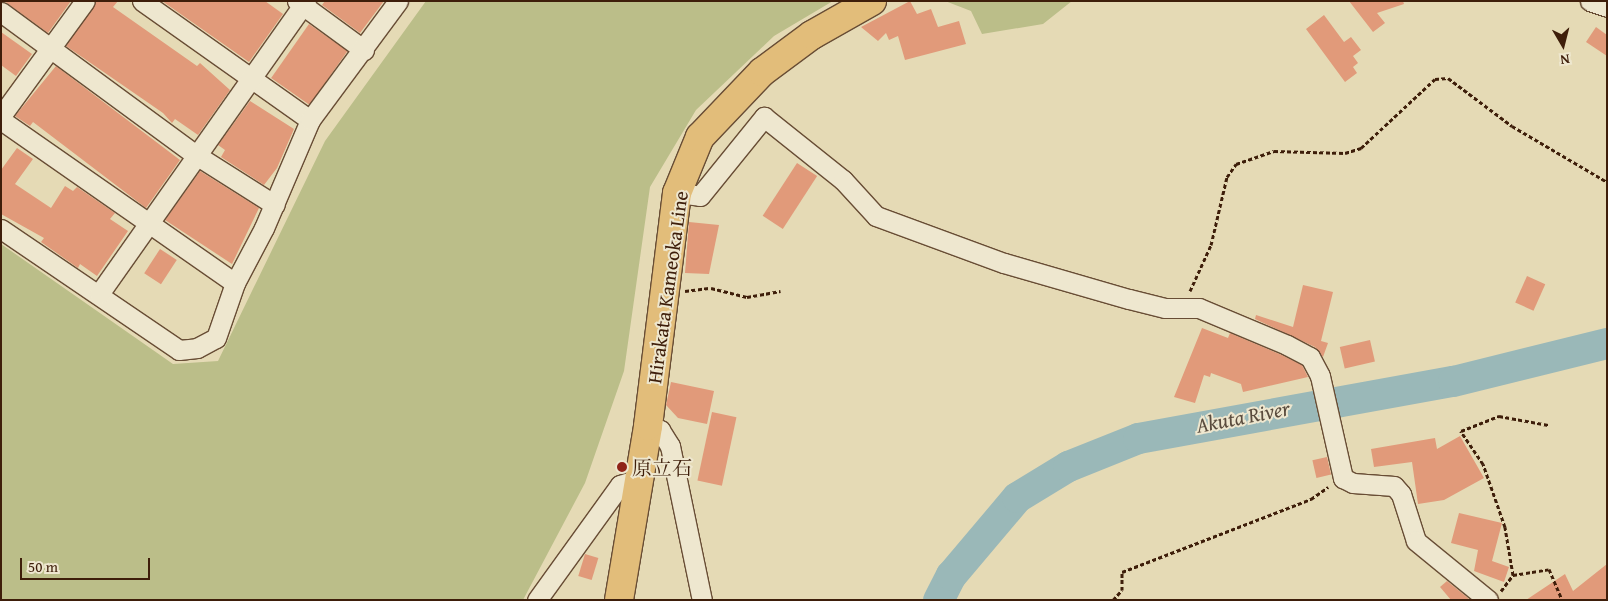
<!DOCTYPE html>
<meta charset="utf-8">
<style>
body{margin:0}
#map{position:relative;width:1608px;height:601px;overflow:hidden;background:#e5dab5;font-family:"Gentium Book Plus","Noto Serif JP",serif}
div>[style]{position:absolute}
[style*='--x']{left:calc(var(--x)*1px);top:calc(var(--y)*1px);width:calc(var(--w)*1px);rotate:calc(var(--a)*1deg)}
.green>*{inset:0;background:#bbbe89}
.river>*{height:31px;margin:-15.5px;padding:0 15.5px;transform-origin:15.5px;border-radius:15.5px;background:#9ab8b8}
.building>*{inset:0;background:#e19a7a;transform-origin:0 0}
.path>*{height:3px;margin-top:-1.5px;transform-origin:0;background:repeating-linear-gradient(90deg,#3e1e0a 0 4px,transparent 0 6.5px)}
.roads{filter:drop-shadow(1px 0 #684d35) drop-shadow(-1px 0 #684d35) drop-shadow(0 1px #684d35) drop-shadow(0 -1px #684d35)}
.minor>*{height:19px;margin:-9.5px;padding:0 9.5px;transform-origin:9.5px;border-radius:9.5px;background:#eee7cf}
.primary>*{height:28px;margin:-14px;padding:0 14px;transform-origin:14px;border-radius:14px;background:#e2bd7a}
.dots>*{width:14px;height:14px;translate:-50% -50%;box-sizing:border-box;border:2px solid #eee7cf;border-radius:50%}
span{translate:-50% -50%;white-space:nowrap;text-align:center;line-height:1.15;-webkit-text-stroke:4px #eee7cf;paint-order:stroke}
.street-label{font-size:20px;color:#3e1e0a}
.poi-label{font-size:20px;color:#3e1e0a}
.left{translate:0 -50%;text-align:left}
.water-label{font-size:21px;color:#5a4c3e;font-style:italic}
.frame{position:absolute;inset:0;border:2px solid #3e1e0a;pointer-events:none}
.north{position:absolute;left:1538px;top:20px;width:50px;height:50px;-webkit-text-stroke:4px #eee7cf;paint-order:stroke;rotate:172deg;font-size:14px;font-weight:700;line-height:20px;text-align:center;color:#3e1e0a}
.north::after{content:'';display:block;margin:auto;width:18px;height:22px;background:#3e1e0a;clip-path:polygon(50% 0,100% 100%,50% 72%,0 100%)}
.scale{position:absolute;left:20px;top:558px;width:130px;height:22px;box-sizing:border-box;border:2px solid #3e1e0a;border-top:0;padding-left:6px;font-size:15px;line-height:18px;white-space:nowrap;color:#3e1e0a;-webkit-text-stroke:4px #eee7cf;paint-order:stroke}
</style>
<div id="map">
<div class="green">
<div style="clip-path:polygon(426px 1px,833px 1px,774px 36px,696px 110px,650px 187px,624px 371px,585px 483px,523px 600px,1px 600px,1px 244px,173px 364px,218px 361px,325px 141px)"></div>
<div style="clip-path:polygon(945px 1px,1072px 1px,1043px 24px,982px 34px,971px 11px)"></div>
</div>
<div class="river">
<div style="--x:938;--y:600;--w:28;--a:-63"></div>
<div style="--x:951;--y:575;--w:102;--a:-49.8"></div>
<div style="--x:1017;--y:497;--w:60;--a:-31.3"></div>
<div style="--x:1068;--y:466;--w:75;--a:-21.8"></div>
<div style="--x:1138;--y:438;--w:320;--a:-10.3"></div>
<div style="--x:1453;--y:381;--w:159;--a:-13.9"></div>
</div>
<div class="building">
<div style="clip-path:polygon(4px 1px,71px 1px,48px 33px)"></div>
<div style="clip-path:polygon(96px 1px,118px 1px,113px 7px,197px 66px,200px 63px,230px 90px,198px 135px,175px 119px,172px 123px,163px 113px,66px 46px)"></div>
<div style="clip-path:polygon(162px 1px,265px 1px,283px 14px,249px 62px)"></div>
<div style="clip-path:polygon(325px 1px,384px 1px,360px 33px,322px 5px)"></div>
<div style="clip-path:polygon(910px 1px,917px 14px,931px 9px,938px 27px,959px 21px,966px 44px,905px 60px,898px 36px,889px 40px,886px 33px,878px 41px,861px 27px)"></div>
<div style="clip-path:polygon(1349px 1px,1403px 1px,1404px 4px,1377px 13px,1385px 23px,1373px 32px)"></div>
<div style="clip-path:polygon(1324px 15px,1344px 42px,1351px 37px,1361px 50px,1353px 56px,1358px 63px,1353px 67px,1357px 73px,1345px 82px,1306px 29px)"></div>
<div style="left:309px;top:24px;width:47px;height:66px;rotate:35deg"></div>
<div style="clip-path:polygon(1596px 27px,1607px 35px,1607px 56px,1586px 42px)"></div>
<div style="clip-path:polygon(1px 32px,32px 54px,16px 76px,1px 65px)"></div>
<div style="clip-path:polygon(56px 66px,180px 160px,146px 208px,33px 122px,30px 126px,15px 116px)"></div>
<div style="clip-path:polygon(250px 101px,294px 129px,277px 168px,264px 185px,221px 157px,225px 150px,218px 145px)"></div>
<div style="clip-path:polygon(17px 148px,33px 159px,15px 184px,51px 208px,65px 186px,73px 191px,77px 187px,115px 213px,110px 219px,128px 231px,97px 276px,80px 264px,78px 268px,41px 242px,44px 238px,1px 214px,1px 170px)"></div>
<div style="left:797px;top:163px;width:24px;height:63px;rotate:33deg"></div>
<div style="clip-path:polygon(200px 171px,259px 208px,232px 264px,165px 220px)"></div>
<div style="clip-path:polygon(689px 222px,719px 225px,709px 274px,685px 273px)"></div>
<div style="left:160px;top:249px;width:20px;height:29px;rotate:33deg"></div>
<div style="left:1527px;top:276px;width:20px;height:29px;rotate:24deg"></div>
<div style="clip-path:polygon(1303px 285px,1333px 292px,1321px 341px,1328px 343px,1323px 357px,1315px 347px,1255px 319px,1256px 315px,1293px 327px)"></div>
<div style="clip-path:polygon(1202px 328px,1228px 338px,1230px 333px,1282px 355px,1302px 365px,1308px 377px,1243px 392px,1241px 384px,1211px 373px,1210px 377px,1204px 375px,1195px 403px,1174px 397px)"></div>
<div style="left:1370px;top:340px;width:22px;height:31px;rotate:77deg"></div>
<div style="clip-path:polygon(671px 382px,714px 391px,707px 424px,678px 418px,666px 405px)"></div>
<div style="left:712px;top:412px;width:25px;height:70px;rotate:12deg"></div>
<div style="clip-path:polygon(1460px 436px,1484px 478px,1444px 500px,1418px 504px,1412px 462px,1374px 467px,1371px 449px,1435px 438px,1437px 449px)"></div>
<div style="left:1327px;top:457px;width:18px;height:15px;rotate:77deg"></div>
<div style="clip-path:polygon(1459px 513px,1502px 523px,1492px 561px,1509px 567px,1504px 582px,1474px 571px,1478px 550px,1451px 543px)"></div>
<div style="left:585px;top:554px;width:14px;height:23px;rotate:17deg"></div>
<div style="clip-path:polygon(1607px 564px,1607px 600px,1526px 600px,1565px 574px,1573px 591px)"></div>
<div style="clip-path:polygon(1447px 581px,1468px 598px,1469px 600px,1451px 600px,1440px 587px)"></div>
</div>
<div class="path">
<div style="--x:685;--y:291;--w:26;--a:-7"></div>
<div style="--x:711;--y:288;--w:37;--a:14"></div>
<div style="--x:747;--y:297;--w:34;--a:-10"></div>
<div style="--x:1190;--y:291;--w:51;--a:-65.5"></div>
<div style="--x:1211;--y:245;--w:70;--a:-76.8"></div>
<div style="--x:1227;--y:177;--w:16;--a:-55"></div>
<div style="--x:1236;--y:164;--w:40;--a:-18.9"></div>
<div style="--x:1274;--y:151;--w:71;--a:1.6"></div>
<div style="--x:1345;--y:153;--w:17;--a:-17"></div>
<div style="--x:1361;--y:148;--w:101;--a:-43"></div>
<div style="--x:1435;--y:79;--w:13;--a:-4"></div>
<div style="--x:1448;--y:78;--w:80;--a:36.9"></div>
<div style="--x:1512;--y:126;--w:110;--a:30.5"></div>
<div style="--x:1513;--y:575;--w:36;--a:-9"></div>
<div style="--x:1549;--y:569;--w:34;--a:67"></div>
<div style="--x:1501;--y:591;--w:20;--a:-53"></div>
<div style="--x:1513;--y:575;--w:49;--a:-99.5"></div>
<div style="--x:1505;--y:527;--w:67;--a:-109.2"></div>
<div style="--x:1483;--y:464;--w:40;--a:-124"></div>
<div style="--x:1461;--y:431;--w:41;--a:-21.5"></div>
<div style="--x:1499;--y:416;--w:50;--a:10.4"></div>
<div style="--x:1113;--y:600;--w:13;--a:-48"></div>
<div style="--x:1122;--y:590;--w:18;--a:-90"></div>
<div style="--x:1122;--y:572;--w:203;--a:-21.1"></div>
<div style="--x:1311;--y:499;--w:21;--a:-35"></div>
</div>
<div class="roads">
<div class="minor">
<div style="--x:142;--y:1;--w:206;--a:35.3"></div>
<div style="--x:297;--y:1;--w:83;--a:36.2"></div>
<div style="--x:1590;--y:1;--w:18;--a:19"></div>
<div style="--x:1;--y:12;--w:242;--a:36.3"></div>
<div style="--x:196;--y:155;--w:93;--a:32.3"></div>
<div style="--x:1;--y:116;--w:142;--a:-53.9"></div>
<div style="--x:1;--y:120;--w:285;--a:34.9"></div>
<div style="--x:677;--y:193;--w:23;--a:7"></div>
<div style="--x:700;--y:196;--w:102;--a:-51"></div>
<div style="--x:764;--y:117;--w:101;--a:38.6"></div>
<div style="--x:843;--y:180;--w:49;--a:47.5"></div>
<div style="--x:876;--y:216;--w:136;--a:20.2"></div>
<div style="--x:1004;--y:263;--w:130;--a:16.1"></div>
<div style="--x:1129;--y:299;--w:37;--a:14"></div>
<div style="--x:1165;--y:308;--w:34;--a:0"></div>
<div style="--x:1199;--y:308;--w:95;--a:22.8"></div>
<div style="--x:1287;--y:345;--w:26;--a:28"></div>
<div style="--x:1310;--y:357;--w:21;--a:62"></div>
<div style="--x:1320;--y:376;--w:105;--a:77.3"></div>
<div style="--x:1343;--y:478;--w:11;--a:27"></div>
<div style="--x:1353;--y:483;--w:41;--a:4.2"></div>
<div style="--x:1394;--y:486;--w:11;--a:49"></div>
<div style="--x:1401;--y:494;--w:49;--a:72.3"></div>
<div style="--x:1416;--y:541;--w:93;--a:39.3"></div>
<div style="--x:1;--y:229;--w:215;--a:34.2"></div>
<div style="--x:179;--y:350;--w:18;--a:-6"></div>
<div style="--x:197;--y:348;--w:21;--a:-28"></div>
<div style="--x:216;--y:338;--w:58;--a:-70.9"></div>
<div style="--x:235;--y:283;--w:62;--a:-62.2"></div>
<div style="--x:264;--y:228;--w:117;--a:-66.9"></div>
<div style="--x:310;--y:120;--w:148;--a:-53.5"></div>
<div style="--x:99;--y:294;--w:359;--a:-54.8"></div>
<div style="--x:648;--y:426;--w:13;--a:18"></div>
<div style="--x:660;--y:430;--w:19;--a:58"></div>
<div style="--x:670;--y:446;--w:157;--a:78.3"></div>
<div style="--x:537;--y:600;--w:142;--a:-54.2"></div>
<div style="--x:620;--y:485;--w:19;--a:-18"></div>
</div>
<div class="primary">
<div style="--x:619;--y:600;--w:176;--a:-80.5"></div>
<div style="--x:648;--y:426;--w:235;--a:-82.9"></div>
<div style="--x:677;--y:193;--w:61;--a:-67.7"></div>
<div style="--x:700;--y:137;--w:90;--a:-46.4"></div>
<div style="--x:762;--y:72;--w:62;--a:-36.5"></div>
<div style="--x:812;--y:35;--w:69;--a:-29.5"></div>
</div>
</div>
<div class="dots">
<div style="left:622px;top:467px;background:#8f2418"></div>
</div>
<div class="street-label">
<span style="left:667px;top:287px;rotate:-82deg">Hirakata Kameoka Line</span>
</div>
<div class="poi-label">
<span class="left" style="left:632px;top:467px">原立石</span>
</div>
<div class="water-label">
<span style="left:1243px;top:417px;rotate:-11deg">Akuta River</span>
</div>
<div class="frame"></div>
<div class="north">N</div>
<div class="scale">50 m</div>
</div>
